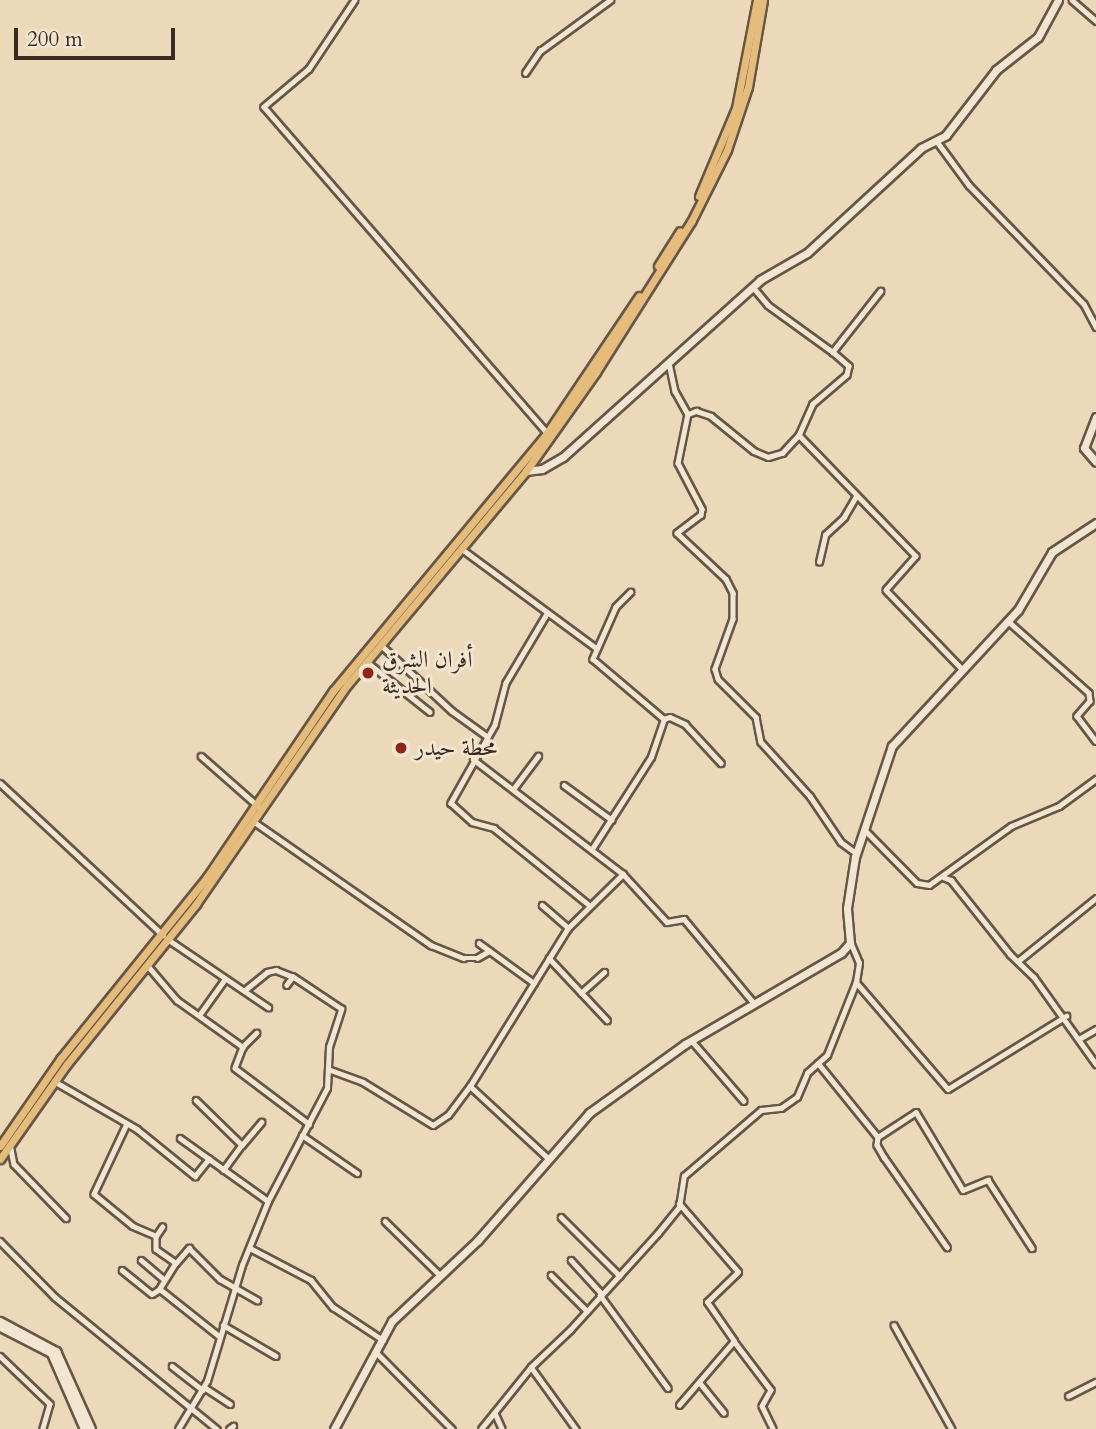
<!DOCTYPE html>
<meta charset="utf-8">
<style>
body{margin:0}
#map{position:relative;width:1096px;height:1429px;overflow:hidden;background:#ebd9b9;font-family:Cardo,Amiri,serif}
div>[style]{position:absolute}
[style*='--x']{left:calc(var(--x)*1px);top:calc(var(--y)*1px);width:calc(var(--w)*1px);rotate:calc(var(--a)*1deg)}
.roads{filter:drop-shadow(2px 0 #665646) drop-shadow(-2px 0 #665646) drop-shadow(0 2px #665646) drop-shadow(0 -2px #665646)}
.street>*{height:4.5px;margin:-2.25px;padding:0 2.25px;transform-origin:2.25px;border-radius:2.25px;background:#f2e6d2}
.secondary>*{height:7px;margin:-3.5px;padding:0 3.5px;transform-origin:3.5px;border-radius:3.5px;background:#f2e6d2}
.primary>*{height:7px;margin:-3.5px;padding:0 3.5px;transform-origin:3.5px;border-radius:3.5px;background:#e6bc7c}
.dots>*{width:19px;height:19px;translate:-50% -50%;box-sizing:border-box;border:4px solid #f2e6d2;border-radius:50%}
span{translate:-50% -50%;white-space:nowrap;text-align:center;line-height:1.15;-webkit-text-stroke:6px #f2e6d2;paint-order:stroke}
.poi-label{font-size:23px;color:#3a2b20}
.left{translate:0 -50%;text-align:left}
.scale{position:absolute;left:14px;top:28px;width:161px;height:32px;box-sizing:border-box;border:4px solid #3a2b20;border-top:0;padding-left:9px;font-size:21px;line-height:24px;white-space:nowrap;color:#3a2b20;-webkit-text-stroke:5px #f2e6d2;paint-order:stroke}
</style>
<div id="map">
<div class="roads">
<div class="street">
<div style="--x:355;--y:0;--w:83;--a:123.7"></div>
<div style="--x:309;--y:69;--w:59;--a:139.8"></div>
<div style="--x:264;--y:107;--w:432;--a:49"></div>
<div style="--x:1072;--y:0;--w:32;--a:41"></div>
<div style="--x:525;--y:73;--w:27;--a:-56"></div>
<div style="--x:540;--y:51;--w:87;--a:-36.1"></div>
<div style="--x:936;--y:140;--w:56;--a:53.7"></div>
<div style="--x:969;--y:185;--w:165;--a:46"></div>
<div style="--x:1084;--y:304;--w:26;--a:62"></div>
<div style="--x:753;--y:287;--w:23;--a:50"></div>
<div style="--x:768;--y:305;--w:80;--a:35.9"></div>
<div style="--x:881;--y:291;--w:78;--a:128.2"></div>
<div style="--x:833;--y:352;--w:21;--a:41"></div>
<div style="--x:849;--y:366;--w:9;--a:103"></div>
<div style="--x:847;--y:375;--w:45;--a:139.5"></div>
<div style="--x:813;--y:404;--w:34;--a:114"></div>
<div style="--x:799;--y:435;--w:168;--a:46"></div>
<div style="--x:916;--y:556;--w:45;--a:131.4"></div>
<div style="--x:886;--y:590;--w:108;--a:46.1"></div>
<div style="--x:669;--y:363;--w:29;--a:78"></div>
<div style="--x:675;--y:391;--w:26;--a:61"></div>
<div style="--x:688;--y:414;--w:9;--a:-21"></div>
<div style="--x:696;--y:411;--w:16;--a:18"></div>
<div style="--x:711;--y:416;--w:55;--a:39.1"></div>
<div style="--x:754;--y:451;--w:15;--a:23"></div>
<div style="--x:768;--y:457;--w:15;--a:-16"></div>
<div style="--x:782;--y:453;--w:25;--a:-47"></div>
<div style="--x:688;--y:414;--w:50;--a:101.5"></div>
<div style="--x:678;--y:463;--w:52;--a:62.4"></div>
<div style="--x:702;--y:509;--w:6;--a:99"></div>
<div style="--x:701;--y:515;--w:30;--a:143"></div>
<div style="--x:677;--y:533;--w:67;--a:43.2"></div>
<div style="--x:726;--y:579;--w:16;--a:63"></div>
<div style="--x:733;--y:593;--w:26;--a:90"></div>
<div style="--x:733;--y:619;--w:53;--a:109.8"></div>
<div style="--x:715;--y:669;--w:10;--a:73"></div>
<div style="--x:718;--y:679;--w:54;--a:45"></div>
<div style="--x:756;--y:717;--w:25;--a:79"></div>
<div style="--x:761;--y:742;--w:73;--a:47.8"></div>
<div style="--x:810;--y:796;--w:55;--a:56"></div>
<div style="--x:841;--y:842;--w:19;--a:36"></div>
<div style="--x:462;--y:549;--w:165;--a:36.4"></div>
<div style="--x:819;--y:562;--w:28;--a:-77"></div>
<div style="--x:825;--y:535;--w:26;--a:-43"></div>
<div style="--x:844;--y:517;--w:24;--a:-60"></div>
<div style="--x:631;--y:592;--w:21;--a:135"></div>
<div style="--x:616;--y:607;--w:57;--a:113.9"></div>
<div style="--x:593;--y:659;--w:93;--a:40.2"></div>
<div style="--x:547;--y:614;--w:80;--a:120.7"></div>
<div style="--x:506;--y:683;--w:43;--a:104.7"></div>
<div style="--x:495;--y:725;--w:90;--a:119.4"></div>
<div style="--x:451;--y:803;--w:28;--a:42"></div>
<div style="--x:472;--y:822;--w:23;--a:15"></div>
<div style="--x:494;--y:828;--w:121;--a:39"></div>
<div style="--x:1008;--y:621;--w:108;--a:41.6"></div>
<div style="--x:1089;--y:693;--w:8;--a:83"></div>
<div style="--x:1090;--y:701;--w:20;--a:131"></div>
<div style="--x:1077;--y:716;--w:31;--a:53"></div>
<div style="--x:381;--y:645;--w:97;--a:42.9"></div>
<div style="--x:452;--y:711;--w:44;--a:35.8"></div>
<div style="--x:367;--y:662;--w:80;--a:38.4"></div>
<div style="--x:664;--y:719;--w:6;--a:-18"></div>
<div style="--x:670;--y:717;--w:17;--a:25"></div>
<div style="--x:685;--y:724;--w:53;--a:47.3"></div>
<div style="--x:201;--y:756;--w:76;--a:41.3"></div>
<div style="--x:473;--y:759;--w:189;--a:37.5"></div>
<div style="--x:0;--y:783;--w:223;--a:43"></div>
<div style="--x:564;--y:785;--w:59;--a:36.1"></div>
<div style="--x:514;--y:788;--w:40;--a:-53"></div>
<div style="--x:253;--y:821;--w:217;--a:34.9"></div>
<div style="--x:431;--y:945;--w:35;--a:22"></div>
<div style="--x:464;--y:958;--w:13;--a:0"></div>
<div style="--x:477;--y:958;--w:14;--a:-30"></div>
<div style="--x:865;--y:830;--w:74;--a:45.5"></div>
<div style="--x:917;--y:883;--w:12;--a:9"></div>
<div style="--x:929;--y:885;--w:101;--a:-35.7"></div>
<div style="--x:1011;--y:826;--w:52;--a:-22.6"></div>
<div style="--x:1059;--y:806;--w:46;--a:-36.1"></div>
<div style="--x:592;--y:849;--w:109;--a:-57.3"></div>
<div style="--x:651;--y:757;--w:40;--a:-71.1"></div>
<div style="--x:943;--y:877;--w:9;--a:21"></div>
<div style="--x:951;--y:880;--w:95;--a:51.4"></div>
<div style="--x:1010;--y:954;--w:33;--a:44"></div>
<div style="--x:1034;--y:977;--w:107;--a:54.5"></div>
<div style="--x:542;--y:905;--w:35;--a:41"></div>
<div style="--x:169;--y:940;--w:120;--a:34.1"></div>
<div style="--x:479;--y:943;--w:68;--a:36"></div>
<div style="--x:549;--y:958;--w:85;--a:46.9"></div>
<div style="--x:1018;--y:961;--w:100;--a:-38.9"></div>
<div style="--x:148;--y:966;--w:45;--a:49.5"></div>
<div style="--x:177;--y:1000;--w:81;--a:35.5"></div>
<div style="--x:856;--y:982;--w:141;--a:49.3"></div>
<div style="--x:948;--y:1089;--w:139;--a:-31.7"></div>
<div style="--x:245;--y:990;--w:28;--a:-39"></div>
<div style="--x:267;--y:972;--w:9;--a:-13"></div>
<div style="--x:276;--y:970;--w:18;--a:22"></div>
<div style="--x:581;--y:993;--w:31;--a:-42"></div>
<div style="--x:200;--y:1014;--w:43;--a:-54.5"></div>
<div style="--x:257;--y:1033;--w:20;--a:135"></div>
<div style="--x:243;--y:1047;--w:22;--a:111"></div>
<div style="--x:235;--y:1068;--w:93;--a:37.1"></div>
<div style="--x:1079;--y:1039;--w:20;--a:-30"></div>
<div style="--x:692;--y:1041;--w:79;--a:49.1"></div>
<div style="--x:818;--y:1063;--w:95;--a:51"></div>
<div style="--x:878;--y:1137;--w:45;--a:-33.3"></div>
<div style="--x:916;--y:1112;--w:91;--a:58.9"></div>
<div style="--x:963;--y:1190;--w:27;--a:-22"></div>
<div style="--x:988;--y:1180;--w:81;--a:57.1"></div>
<div style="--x:328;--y:1069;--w:37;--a:20"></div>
<div style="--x:363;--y:1082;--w:82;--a:31.6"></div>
<div style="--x:433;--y:1125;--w:18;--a:-34"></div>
<div style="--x:448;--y:1115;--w:36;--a:-53"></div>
<div style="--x:470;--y:1086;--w:186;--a:-58.2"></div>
<div style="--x:568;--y:928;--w:77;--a:-44.5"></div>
<div style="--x:623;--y:874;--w:65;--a:47.5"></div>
<div style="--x:667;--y:922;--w:17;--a:-10"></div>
<div style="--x:684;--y:919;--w:109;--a:50.2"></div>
<div style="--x:54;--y:1081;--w:96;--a:30"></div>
<div style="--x:137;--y:1129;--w:75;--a:39"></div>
<div style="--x:195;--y:1176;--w:22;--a:-51"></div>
<div style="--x:470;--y:1086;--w:106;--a:42.7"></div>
<div style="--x:196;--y:1100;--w:64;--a:44.4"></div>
<div style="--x:242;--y:1145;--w:31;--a:126"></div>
<div style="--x:126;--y:1126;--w:75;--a:115.2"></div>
<div style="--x:94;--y:1194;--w:50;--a:39.4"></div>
<div style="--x:133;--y:1226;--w:25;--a:23"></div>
<div style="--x:156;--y:1236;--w:13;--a:90"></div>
<div style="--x:156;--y:1249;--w:24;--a:35"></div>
<div style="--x:176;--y:1263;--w:31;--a:122"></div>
<div style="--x:160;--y:1289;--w:75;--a:38.5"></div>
<div style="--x:302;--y:1135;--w:67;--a:34.6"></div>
<div style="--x:878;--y:1137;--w:8;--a:97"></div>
<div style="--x:877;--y:1145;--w:14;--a:60"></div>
<div style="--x:884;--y:1157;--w:110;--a:55"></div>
<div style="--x:180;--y:1138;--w:108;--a:35.6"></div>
<div style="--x:10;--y:1144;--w:20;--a:79"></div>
<div style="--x:14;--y:1164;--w:75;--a:46.1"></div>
<div style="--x:242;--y:1145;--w:30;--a:-50"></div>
<div style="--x:561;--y:1217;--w:83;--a:45"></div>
<div style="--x:385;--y:1221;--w:78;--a:44.5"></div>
<div style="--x:156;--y:1236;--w:11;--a:-56"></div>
<div style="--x:0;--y:1241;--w:78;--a:45.5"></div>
<div style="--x:55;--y:1297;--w:209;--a:39.2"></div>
<div style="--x:250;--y:1248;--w:69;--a:27.7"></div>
<div style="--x:311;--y:1280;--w:35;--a:51"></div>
<div style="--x:333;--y:1307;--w:60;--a:33.4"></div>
<div style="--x:141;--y:1260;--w:30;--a:40"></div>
<div style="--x:571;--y:1260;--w:46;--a:47.6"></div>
<div style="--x:176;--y:1263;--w:20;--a:-49"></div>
<div style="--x:189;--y:1248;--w:44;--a:45"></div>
<div style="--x:220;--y:1279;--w:43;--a:29.6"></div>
<div style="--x:122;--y:1270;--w:38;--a:39"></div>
<div style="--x:152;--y:1294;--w:9;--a:-32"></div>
<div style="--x:551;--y:1275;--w:51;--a:45"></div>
<div style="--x:600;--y:1295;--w:115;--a:53.8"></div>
<div style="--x:223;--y:1325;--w:61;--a:30.3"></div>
<div style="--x:894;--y:1325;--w:119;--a:60.9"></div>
<div style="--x:734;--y:1341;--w:61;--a:52.9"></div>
<div style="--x:771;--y:1390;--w:18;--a:119"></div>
<div style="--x:762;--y:1406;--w:25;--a:64"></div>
<div style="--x:377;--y:1353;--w:107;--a:45.4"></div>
<div style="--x:0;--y:1356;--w:69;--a:43.8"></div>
<div style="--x:50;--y:1404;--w:26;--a:106"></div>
<div style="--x:172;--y:1366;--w:39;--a:38"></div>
<div style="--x:531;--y:1367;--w:77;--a:54"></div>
<div style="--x:700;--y:1383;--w:38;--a:51"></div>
<div style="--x:204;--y:1387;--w:31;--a:33"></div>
<div style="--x:1068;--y:1396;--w:31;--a:-27"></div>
<div style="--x:679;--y:1405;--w:84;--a:-49.3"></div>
<div style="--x:734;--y:1341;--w:47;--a:-124.7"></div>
<div style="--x:707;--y:1302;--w:43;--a:-44.1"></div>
<div style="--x:738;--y:1272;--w:90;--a:-130.9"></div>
<div style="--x:495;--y:1413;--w:17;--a:66"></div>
<div style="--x:178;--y:1429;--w:56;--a:-58.9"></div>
<div style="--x:207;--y:1381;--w:121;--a:-73.2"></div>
<div style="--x:242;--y:1265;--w:69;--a:-67.9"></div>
<div style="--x:268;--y:1201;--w:127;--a:-62.4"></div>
<div style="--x:327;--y:1088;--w:41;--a:-87.2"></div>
<div style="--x:329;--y:1047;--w:40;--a:-72"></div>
<div style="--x:341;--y:1009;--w:58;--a:-146.3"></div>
<div style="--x:293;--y:977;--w:10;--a:127"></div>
<div style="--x:229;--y:1429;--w:5;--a:-37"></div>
<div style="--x:481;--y:1429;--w:80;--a:-51.1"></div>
<div style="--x:531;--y:1367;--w:54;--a:-43.5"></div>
<div style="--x:570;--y:1330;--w:131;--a:-47.8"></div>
<div style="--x:658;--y:1233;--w:33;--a:-51"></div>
<div style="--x:679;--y:1207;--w:31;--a:-81"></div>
<div style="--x:684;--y:1176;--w:101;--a:-40.6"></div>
<div style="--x:761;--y:1110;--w:20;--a:-6"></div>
<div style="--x:781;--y:1108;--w:19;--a:-35"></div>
<div style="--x:797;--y:1097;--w:26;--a:-67"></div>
<div style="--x:807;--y:1073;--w:27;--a:-42"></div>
<div style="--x:827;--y:1055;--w:79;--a:-68.3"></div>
<div style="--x:856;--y:982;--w:19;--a:-81"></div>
<div style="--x:859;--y:963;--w:21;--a:-113"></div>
</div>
<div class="secondary">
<div style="--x:1096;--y:417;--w:33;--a:111"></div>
<div style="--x:1084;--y:448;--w:18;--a:49"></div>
<div style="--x:526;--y:471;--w:16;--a:-7"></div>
<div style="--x:542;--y:469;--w:24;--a:-30"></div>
<div style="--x:563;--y:457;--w:265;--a:-41.9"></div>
<div style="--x:760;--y:280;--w:54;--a:-29.9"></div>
<div style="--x:807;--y:253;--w:155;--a:-42.6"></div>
<div style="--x:921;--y:148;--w:28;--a:-27"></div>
<div style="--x:946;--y:135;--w:82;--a:-52.4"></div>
<div style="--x:996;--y:70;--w:53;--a:-38.2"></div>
<div style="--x:1038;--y:37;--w:42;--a:-61.6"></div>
<div style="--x:0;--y:1321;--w:64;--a:28.2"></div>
<div style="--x:56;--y:1351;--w:85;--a:65.8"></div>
<div style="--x:0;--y:1327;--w:57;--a:27"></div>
<div style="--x:51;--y:1353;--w:83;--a:66.5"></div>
<div style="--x:334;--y:1429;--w:123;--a:-61.8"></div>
<div style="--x:392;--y:1321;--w:118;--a:-43.3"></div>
<div style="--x:478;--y:1240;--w:169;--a:-48.8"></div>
<div style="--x:589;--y:1113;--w:118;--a:-35.7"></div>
<div style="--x:685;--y:1044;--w:181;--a:-30.3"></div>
<div style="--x:841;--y:953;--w:13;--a:-48"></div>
<div style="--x:850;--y:943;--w:35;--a:-95"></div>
<div style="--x:847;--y:908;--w:52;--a:-81.1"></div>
<div style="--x:855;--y:857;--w:117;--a:-71.6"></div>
<div style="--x:892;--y:746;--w:185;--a:-47.2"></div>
<div style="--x:1018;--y:610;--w:67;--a:-59.6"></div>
<div style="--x:1052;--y:552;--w:53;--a:-33.4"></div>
</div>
<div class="primary">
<div style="--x:699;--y:196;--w:95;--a:-67.2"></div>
<div style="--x:736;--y:108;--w:110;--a:-79"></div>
<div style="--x:658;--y:266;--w:41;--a:-57.8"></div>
<div style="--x:0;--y:1146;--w:107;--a:-55.3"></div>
<div style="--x:61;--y:1058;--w:233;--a:-51.1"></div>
<div style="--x:207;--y:877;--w:225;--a:-55.9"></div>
<div style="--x:333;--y:691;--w:335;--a:-50.3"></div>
<div style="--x:547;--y:433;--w:165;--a:-56.1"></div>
<div style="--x:0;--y:1159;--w:116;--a:-54.8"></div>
<div style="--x:67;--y:1064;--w:206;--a:-51.1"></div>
<div style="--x:196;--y:904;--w:267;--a:-55.4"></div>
<div style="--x:348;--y:684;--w:278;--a:-50.1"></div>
<div style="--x:526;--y:471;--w:121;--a:-54.7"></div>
<div style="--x:596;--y:372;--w:178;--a:-57.7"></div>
<div style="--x:691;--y:222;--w:80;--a:-63.4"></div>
<div style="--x:727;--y:150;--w:66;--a:-71.6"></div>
<div style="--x:748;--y:87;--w:88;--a:-80.2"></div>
</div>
</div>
<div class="dots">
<div style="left:368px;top:673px;background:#8f2418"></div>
<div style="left:401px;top:748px;background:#8f2418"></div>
</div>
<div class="poi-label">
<span class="left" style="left:382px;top:673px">أفران الشرق<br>الحديثة</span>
<span class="left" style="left:415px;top:748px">محطة حيدر</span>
</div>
<div class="scale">200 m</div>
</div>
